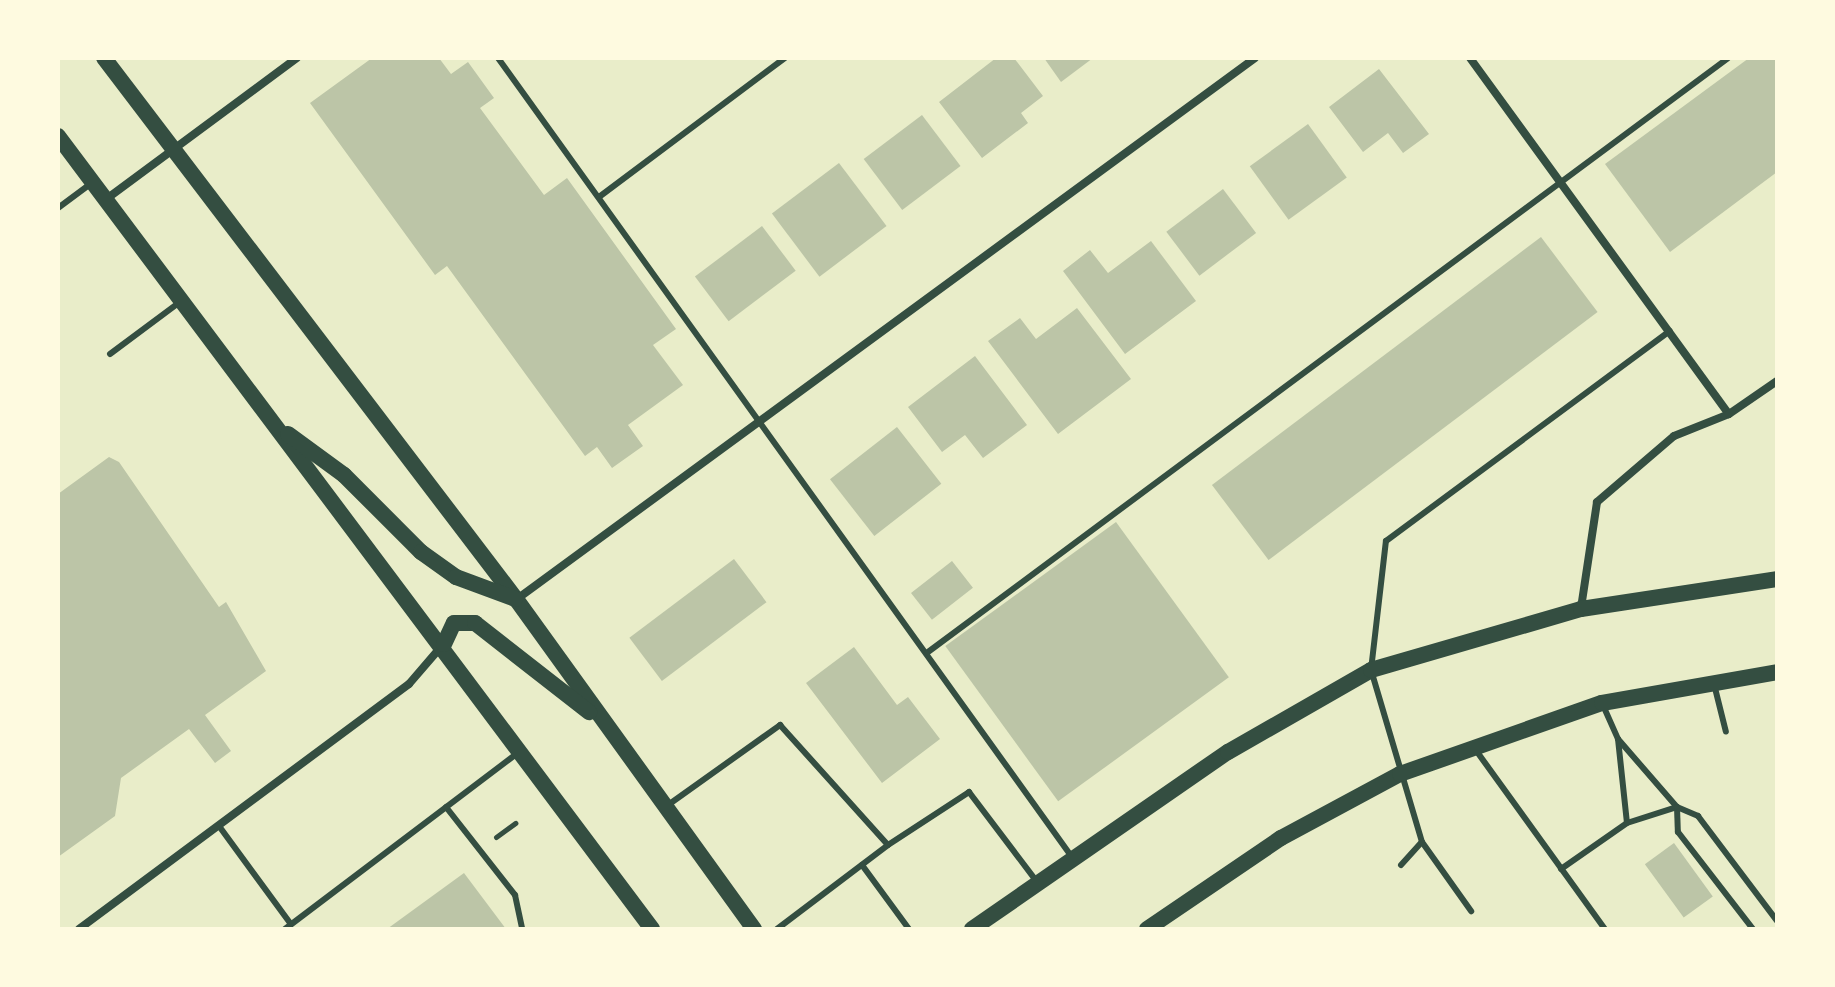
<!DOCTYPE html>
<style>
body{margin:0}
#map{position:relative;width:1835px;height:987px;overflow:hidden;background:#e9edc9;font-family:Helvetica,sans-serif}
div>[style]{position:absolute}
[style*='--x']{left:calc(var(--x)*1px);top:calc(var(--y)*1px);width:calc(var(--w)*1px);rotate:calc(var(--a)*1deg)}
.building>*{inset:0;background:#bcc5a7;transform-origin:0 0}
.path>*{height:5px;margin:-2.5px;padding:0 2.5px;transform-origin:2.5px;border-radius:2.5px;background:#344e41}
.service>*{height:6px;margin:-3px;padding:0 3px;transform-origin:3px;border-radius:3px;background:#344e41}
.minor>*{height:8px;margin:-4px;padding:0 4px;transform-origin:4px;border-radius:4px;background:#344e41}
.secondary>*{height:16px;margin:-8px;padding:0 8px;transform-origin:8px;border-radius:8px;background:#344e41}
span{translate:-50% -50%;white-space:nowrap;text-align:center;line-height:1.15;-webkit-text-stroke:8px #fefae0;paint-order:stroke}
.frame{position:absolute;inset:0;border:60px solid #fefae0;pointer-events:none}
</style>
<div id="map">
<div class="building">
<div style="clip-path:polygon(372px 58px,439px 58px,451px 74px,468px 62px,494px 98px,480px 108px,544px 195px,567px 178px,676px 329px,653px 345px,683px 385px,628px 425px,643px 446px,612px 468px,597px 447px,585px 456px,447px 266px,435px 275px,310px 103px)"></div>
<div style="clip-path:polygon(996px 58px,1014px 58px,1043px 96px,1021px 113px,1028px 123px,982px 158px,939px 102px)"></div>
<div style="clip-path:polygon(1044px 58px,1093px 58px,1061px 82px)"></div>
<div style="clip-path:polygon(1749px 58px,1777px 58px,1777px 172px,1670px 252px,1605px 164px)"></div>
<div style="clip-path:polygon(1379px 69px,1429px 134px,1403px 153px,1388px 133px,1363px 152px,1329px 107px)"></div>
<div style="left:922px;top:115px;width:64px;height:73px;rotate:53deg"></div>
<div style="left:1308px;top:124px;width:66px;height:72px;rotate:54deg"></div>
<div style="left:839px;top:163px;width:79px;height:84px;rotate:53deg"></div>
<div style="left:1223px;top:189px;width:55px;height:71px;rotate:53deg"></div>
<div style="left:762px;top:226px;width:56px;height:84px;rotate:53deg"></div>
<div style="left:1541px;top:237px;width:94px;height:412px;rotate:53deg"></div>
<div style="clip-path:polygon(1151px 241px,1196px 301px,1125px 354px,1063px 271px,1090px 250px,1108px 273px)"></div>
<div style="clip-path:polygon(1077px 308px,1131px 379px,1058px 434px,988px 341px,1020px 318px,1036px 339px)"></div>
<div style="clip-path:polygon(975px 356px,1027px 425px,983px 458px,965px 435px,942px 452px,908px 407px)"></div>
<div style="left:897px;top:427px;width:72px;height:85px;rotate:52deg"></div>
<div style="clip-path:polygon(109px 457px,119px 462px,219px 607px,226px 602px,266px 671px,205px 715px,231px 751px,215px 763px,189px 729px,121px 778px,115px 816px,58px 857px,58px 494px)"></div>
<div style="left:1116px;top:522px;width:192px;height:211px;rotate:54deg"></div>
<div style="left:734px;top:559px;width:54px;height:131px;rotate:53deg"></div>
<div style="left:952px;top:561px;width:34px;height:52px;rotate:52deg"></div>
<div style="clip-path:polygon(854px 647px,897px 705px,908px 697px,940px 739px,882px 783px,806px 683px)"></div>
<div style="left:1674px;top:843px;width:66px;height:36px;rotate:54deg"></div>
<div style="clip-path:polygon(464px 873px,506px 929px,387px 929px)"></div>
</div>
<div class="path">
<div style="--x:496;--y:837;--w:24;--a:-36"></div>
</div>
<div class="service">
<div style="--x:498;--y:58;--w:984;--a:54.31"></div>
<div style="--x:599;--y:197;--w:232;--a:-36.8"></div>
<div style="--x:58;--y:208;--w:44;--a:-36.6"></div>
<div style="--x:110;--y:354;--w:89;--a:-36.7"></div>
<div style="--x:928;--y:652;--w:996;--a:-36.59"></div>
<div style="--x:1714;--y:684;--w:49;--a:76"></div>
<div style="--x:1602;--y:703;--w:39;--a:66"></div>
<div style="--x:1618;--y:739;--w:84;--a:83.9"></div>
<div style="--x:1618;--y:739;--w:90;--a:49.1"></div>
<div style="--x:1677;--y:807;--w:25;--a:88"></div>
<div style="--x:1678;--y:832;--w:123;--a:52.3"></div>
<div style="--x:1475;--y:749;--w:222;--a:54.2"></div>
<div style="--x:668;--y:805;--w:138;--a:-35.5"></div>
<div style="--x:780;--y:725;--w:161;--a:48"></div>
<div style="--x:888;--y:845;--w:97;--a:-33.2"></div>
<div style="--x:969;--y:792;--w:113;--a:52.9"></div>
<div style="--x:446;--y:807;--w:112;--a:51.9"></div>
<div style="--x:515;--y:895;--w:35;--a:78"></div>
<div style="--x:219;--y:826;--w:120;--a:53.8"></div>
<div style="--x:1422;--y:842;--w:85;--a:54.6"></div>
<div style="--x:862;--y:865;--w:79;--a:53.7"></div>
<div style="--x:1401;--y:865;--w:31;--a:-48"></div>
<div style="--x:1422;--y:842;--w:179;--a:-106.5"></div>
<div style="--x:1371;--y:670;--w:130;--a:-83.4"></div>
<div style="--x:1386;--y:541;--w:353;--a:-36.5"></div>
<div style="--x:1561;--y:869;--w:80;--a:-34.9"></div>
<div style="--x:1627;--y:823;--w:52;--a:-17.7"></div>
<div style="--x:1677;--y:807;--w:23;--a:23"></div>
<div style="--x:1698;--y:816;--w:131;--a:53"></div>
<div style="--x:285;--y:929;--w:292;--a:-37.1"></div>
<div style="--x:777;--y:929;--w:139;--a:-37.1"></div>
</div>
<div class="minor">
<div style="--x:1470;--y:58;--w:440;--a:54"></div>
<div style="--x:105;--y:200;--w:239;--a:-36.5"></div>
<div style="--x:517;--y:599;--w:915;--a:-36.24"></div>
<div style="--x:1581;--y:608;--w:107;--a:-81.4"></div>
<div style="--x:1597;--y:502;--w:101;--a:-40.6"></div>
<div style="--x:1674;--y:436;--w:59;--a:-21.8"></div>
<div style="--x:1729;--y:414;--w:58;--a:-34.5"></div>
<div style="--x:79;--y:929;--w:411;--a:-36.6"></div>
<div style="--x:409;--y:684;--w:48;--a:-49.3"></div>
</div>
<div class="secondary">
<div style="--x:104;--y:58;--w:680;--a:52.71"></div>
<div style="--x:516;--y:599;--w:407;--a:54.2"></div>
<div style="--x:58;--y:136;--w:991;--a:53.16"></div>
<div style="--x:288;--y:434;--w:69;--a:36.2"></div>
<div style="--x:344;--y:475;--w:109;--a:45"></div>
<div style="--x:421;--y:552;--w:43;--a:35.5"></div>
<div style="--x:456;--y:577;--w:63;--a:20.4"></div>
<div style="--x:444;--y:644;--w:23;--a:-65"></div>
<div style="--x:454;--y:623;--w:21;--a:0"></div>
<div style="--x:475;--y:623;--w:145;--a:38"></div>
<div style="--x:972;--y:929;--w:311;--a:-34.7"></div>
<div style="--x:1228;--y:752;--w:165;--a:-29.8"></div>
<div style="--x:1371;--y:670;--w:219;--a:-16.2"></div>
<div style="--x:1581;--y:609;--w:198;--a:-8.7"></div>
<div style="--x:1147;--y:929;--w:162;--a:-34.2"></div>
<div style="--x:1281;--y:838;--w:135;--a:-28.3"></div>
<div style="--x:1400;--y:774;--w:214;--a:-19.4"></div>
<div style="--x:1602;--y:703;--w:178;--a:-10"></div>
</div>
<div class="frame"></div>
</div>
